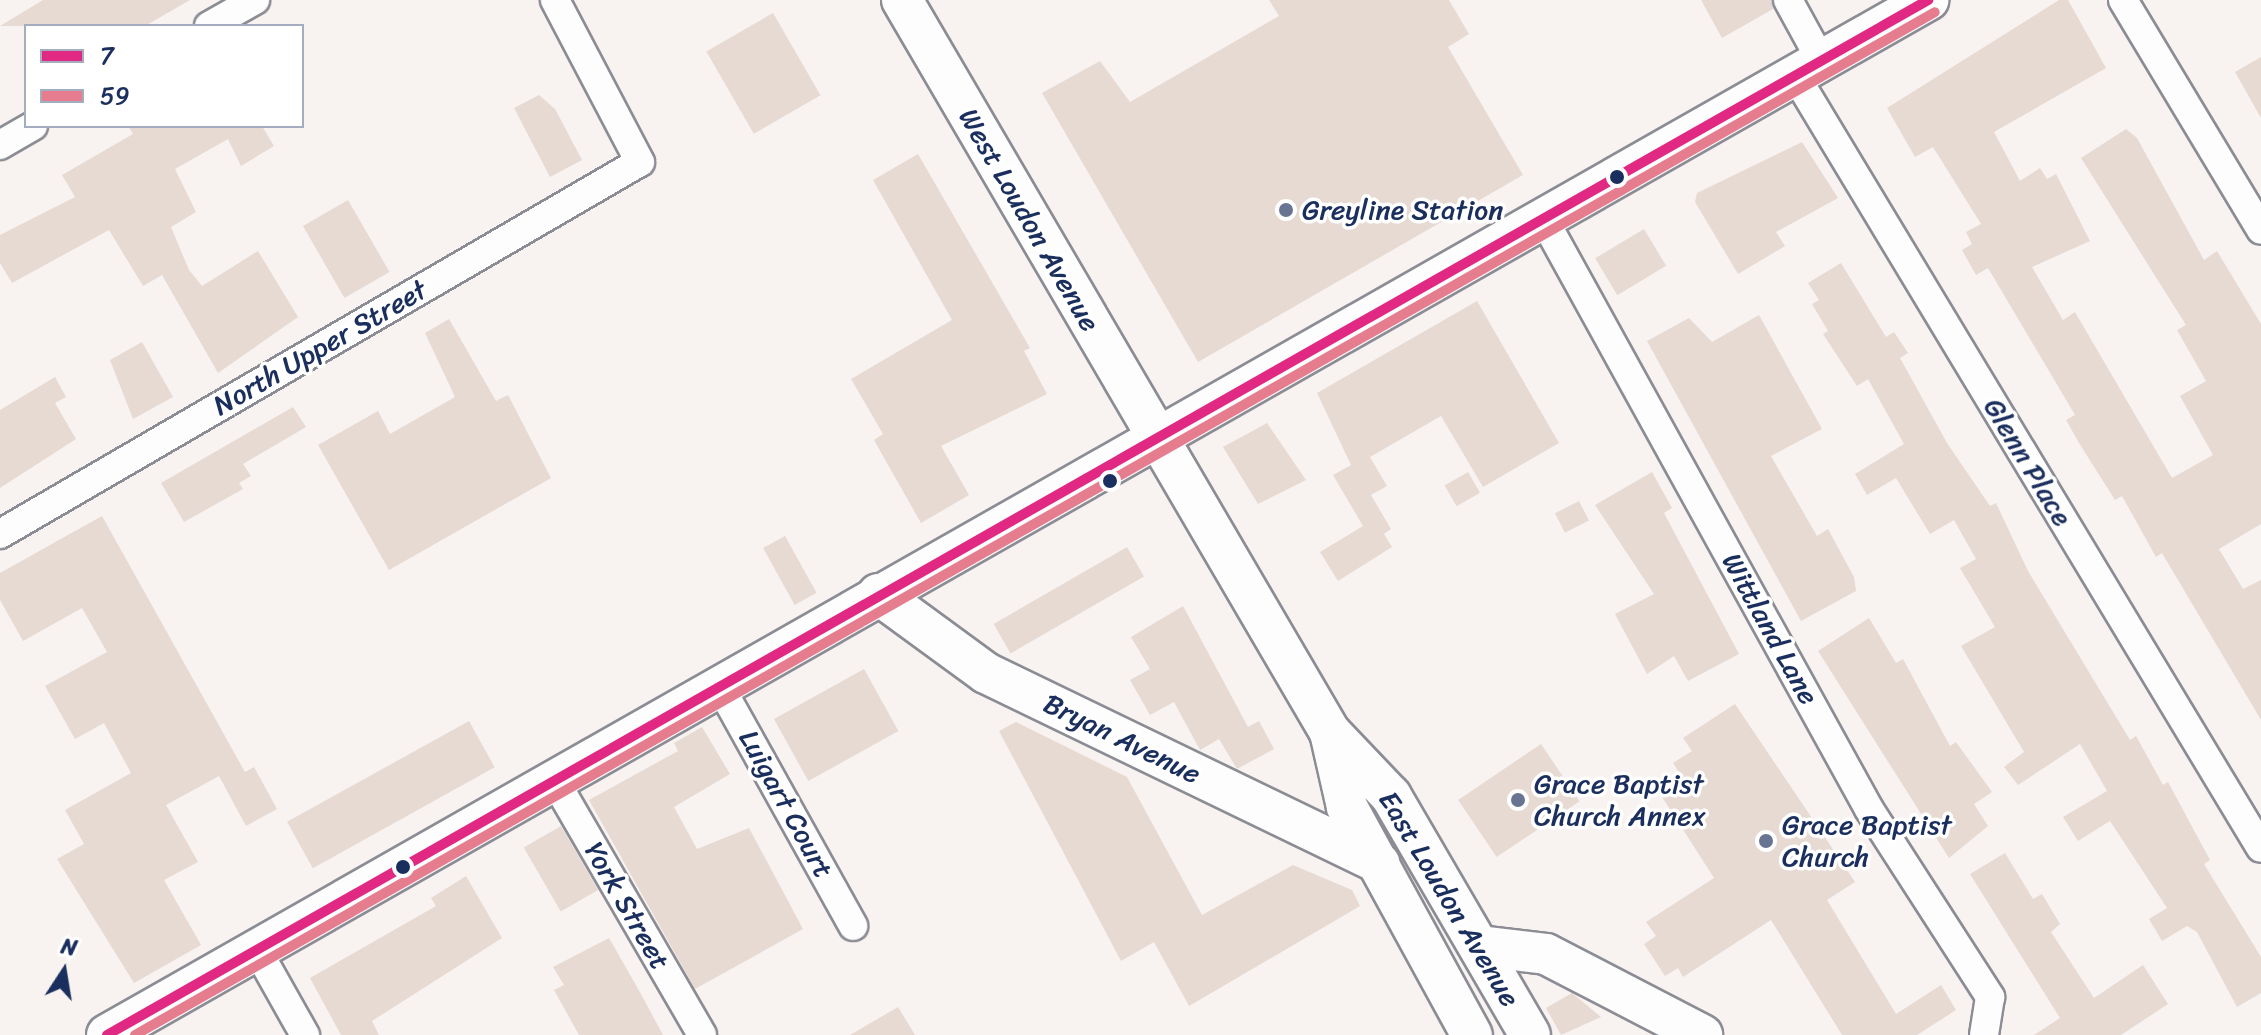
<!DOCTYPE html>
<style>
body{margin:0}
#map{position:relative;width:2261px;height:1035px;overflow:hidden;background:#f8f3f0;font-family:Sriracha,sans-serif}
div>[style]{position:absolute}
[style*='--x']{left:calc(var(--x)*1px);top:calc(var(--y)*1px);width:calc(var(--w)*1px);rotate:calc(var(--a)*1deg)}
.building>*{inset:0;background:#e6dad3;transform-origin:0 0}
.roads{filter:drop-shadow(2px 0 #8b8c94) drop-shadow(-2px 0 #8b8c94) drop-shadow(0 2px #8b8c94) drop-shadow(0 -2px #8b8c94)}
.street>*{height:28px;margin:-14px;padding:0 14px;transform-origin:14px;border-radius:14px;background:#fefdfd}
.secondary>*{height:40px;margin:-20px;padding:0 20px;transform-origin:20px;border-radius:20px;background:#fefdfd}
.bus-1>*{height:10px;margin:-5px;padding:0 5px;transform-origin:5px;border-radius:5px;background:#e12882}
.bus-2>*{height:10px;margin:-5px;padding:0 5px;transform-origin:5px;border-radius:5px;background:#e67d8f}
.dots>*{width:22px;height:22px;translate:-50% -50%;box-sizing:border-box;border:4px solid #fff;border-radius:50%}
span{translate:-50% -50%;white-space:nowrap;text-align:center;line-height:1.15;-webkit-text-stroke:7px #fff;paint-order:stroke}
.poi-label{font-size:28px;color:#1b2f5e}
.left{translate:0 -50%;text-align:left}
.street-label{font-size:28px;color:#1b2f5e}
.legend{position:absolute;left:24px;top:24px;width:280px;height:104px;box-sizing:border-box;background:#fff;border:2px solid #a4acbf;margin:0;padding:10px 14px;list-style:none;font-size:24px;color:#1b2f5e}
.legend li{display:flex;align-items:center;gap:16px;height:40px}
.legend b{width:40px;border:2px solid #a4acbf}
.north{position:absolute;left:24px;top:931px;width:80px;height:80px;-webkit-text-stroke:6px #fff;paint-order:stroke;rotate:12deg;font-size:22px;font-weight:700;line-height:32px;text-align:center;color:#1b2f5e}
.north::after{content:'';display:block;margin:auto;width:28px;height:36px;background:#1b2f5e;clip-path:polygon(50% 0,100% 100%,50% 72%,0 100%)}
</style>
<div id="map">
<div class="building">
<div style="clip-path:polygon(43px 0,190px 0,145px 26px,0 26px)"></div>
<div style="clip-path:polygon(1269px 0,1449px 0,1469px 34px,1448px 47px,1523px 175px,1198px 362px,1042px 93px,1100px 61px,1130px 102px,1279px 16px)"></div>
<div style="clip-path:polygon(1701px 0,1771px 0,1773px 9px,1722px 38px)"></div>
<div style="clip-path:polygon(2059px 0,2068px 0,2106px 68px,1994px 132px,2020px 181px,2040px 168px,2047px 179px,2056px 174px,2090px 241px,2032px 267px,2063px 320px,2075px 312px,2172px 478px,2213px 455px,2180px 396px,2206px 381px,2177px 330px,2186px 325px,2081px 158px,2126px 129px,2137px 138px,2204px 260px,2217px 251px,2261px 324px,2261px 524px,2219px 549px,2243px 589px,2261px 580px,2261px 720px,2162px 553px,2156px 557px,2122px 496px,2115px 500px,2079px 443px,2066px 420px,2075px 415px,1988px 268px,1976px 275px,1962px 250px,1972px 244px,1966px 232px,1981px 224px,1933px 147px,1915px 157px,1887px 108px)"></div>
<div style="left:773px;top:13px;width:95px;height:77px;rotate:60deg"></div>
<div style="clip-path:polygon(2261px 57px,2261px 118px,2235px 72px)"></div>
<div style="clip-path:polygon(539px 95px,555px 109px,582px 160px,550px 177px,514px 108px)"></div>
<div style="clip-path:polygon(128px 126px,262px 126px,274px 146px,241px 166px,228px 139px,175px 169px,196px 212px,171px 227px,189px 270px,202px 286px,258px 251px,298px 317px,218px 373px,162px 275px,143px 286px,109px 230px,12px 283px,0 263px,0 235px,75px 197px,62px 175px,133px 134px)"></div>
<div style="clip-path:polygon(1802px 142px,1838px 198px,1776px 232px,1785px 246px,1738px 274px,1695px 202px,1697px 193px)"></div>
<div style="clip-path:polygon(918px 154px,1030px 348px,1024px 351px,1047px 394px,941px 446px,969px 495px,921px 523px,874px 440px,883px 434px,851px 379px,952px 320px,873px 180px)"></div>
<div style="left:348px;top:200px;width:83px;height:52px;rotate:60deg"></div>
<div style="left:1644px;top:229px;width:43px;height:57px;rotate:59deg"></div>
<div style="clip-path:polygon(1841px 263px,1886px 337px,1894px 332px,1908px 353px,1900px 358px,1947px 443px,1990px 506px,1996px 503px,2028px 571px,2130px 740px,2136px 736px,2163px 785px,2168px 782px,2210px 860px,2204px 864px,2261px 957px,2261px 993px,2237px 1007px,2197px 932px,2187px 926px,2162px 941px,2149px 919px,2167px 908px,2110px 821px,2078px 841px,2063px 817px,2107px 791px,2080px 744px,2018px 785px,2004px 767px,2024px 752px,1961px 646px,1995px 627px,1960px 568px,1976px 559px,1954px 520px,1930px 534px,1896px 478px,1867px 495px,1855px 474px,1904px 444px,1868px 379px,1857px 386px,1823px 334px,1828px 331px,1812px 304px,1819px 300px,1808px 283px)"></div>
<div style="clip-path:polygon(1477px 301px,1559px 443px,1483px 487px,1441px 416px,1370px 457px,1387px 486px,1371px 495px,1391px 529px,1384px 534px,1392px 547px,1338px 581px,1320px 552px,1363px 526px,1333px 475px,1351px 465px,1317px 393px)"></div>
<div style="clip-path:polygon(1759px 315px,1822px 429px,1771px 456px,1817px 536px,1828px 529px,1854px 577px,1856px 591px,1801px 621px,1647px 341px,1689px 318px,1712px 342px)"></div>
<div style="clip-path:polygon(449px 319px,496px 401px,508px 395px,551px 478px,389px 570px,318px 445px,378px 411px,390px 434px,455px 397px,425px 333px)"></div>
<div style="clip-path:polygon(142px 342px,173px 397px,133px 419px,110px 360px)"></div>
<div style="clip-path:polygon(55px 377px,66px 397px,55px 403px,76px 439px,0 488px,0 410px)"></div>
<div style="clip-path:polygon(293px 407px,306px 427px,243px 464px,251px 476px,239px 483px,243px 489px,184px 522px,161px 483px)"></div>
<div style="clip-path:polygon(1267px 423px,1306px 480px,1258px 504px,1223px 447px)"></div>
<div style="left:1468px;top:472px;width:24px;height:27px;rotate:60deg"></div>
<div style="clip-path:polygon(1652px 472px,1672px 508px,1664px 513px,1739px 654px,1688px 681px,1674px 656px,1647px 674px,1615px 614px,1654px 594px,1595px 505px)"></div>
<div style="left:1579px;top:501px;width:22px;height:27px;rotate:63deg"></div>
<div style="clip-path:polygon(102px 516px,245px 772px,254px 767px,277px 809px,246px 826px,219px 776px,166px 805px,198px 862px,164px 880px,201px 945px,134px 983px,57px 859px,84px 844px,65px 810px,131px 773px,104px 723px,75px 739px,45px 686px,107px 652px,82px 608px,23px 641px,0 600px,0 573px)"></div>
<div style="left:785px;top:536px;width:65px;height:25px;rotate:61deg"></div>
<div style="left:1127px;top:547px;width:34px;height:154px;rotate:60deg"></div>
<div style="clip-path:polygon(1183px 606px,1248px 727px,1259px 721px,1274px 749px,1237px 769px,1219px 739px,1200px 750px,1174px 702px,1150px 715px,1130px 680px,1150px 669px,1131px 637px)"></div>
<div style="clip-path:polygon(1869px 618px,1896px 663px,1903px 659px,1950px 746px,1956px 742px,1992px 792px,1974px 804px,1988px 826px,1949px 858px,1818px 651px)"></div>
<div style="left:864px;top:669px;width:71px;height:103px;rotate:61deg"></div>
<div style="clip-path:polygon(1735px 704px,1855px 882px,1827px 900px,1896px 1014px,1941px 985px,1956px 1010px,1917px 1035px,1842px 1035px,1771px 920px,1683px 977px,1678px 968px,1665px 976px,1644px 944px,1656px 936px,1646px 922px,1714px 878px,1657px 789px,1680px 774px,1673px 763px,1692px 751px,1683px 738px)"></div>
<div style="left:469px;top:721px;width:53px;height:208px;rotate:61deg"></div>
<div style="clip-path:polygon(1016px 722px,1127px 777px,1202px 915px,1293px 865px,1352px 890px,1360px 906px,1189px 1006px,1154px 942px,1121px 961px,999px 731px)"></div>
<div style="clip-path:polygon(702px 727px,730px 774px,674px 807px,697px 849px,749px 828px,803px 929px,695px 989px,589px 800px,678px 751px,674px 743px)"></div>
<div style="left:1541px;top:744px;width:69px;height:100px;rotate:56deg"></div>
<div style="left:561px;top:826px;width:74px;height:43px;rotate:60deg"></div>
<div style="clip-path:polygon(2005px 853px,2033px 899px,2042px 894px,2060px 924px,2051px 932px,2094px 998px,2143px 965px,2168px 1004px,2121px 1035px,2034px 1035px,2060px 1018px,1970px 874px)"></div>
<div style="clip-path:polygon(466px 876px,502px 938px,372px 1021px,379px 1035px,341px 1035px,310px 978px,436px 906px,431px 898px)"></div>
<div style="clip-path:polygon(609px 938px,641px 994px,663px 1035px,579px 1035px,554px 990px,564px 985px,553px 967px)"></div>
<div style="clip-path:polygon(1572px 993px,1601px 1017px,1561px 1035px,1546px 1008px)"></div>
<div style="clip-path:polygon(898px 1007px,915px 1035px,850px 1035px)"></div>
</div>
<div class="roads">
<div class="street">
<div style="--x:1788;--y:0;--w:71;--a:61.3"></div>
<div style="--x:2123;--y:0;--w:268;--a:59"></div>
<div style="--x:209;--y:26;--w:53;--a:-29.5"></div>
<div style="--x:1796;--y:77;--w:900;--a:58.91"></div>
<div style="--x:0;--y:145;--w:38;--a:-30"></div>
<div style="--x:1543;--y:218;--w:675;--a:61.12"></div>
<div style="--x:1869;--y:809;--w:224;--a:57.2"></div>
<div style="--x:1990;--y:997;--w:38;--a:99"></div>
<div style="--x:0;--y:534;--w:740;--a:-30.17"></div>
<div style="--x:640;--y:162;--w:183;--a:-117.7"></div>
<div style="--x:718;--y:683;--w:278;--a:60.9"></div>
<div style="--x:552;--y:776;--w:299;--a:59.9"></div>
<div style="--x:256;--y:948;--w:100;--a:60.6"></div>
</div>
<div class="secondary">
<div style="--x:902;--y:0;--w:848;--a:59.69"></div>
<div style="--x:1330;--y:732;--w:88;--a:46.4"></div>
<div style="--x:1391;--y:796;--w:276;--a:59.8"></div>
<div style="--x:878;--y:594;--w:134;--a:36.2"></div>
<div style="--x:986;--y:673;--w:437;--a:25.8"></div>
<div style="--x:1330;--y:732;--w:77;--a:77.2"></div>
<div style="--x:1347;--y:807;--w:260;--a:61.3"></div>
<div style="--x:1480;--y:946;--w:66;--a:6.9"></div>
<div style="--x:1546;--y:954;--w:176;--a:27.4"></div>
<div style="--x:107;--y:1035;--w:2095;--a:-29.61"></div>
</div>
</div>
<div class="bus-1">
<div style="--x:107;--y:1035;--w:2095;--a:-29.61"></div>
</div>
<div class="bus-2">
<div style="--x:135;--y:1035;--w:2070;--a:-29.61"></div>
</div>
<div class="dots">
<div style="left:1617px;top:177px;background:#1b2f5e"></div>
<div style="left:1286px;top:210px;background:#687491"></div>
<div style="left:1110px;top:481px;background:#1b2f5e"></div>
<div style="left:1518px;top:800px;background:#687491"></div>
<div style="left:1766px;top:841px;background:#687491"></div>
<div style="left:403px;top:867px;background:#1b2f5e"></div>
</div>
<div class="poi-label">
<span class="left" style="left:1302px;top:210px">Greyline Station</span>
<span class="left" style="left:1534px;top:800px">Grace Baptist<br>Church Annex</span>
<span class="left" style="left:1782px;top:841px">Grace Baptist<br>Church</span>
</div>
<div class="street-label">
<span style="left:1029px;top:220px;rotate:60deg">West Loudon Avenue</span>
<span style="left:320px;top:348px;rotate:-30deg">North Upper Street</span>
<span style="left:2028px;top:462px;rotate:59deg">Glenn Place</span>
<span style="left:1770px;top:629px;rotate:61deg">Wittland Lane</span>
<span style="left:1122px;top:739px;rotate:26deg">Bryan Avenue</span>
<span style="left:786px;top:804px;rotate:61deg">Luigart Court</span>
<span style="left:1449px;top:899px;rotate:59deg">East Loudon Avenue</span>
<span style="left:627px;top:906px;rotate:60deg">York Street</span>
</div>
<ul class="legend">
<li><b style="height:10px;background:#e12882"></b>7</li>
<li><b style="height:10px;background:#e67d8f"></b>59</li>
</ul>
<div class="north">N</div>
</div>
